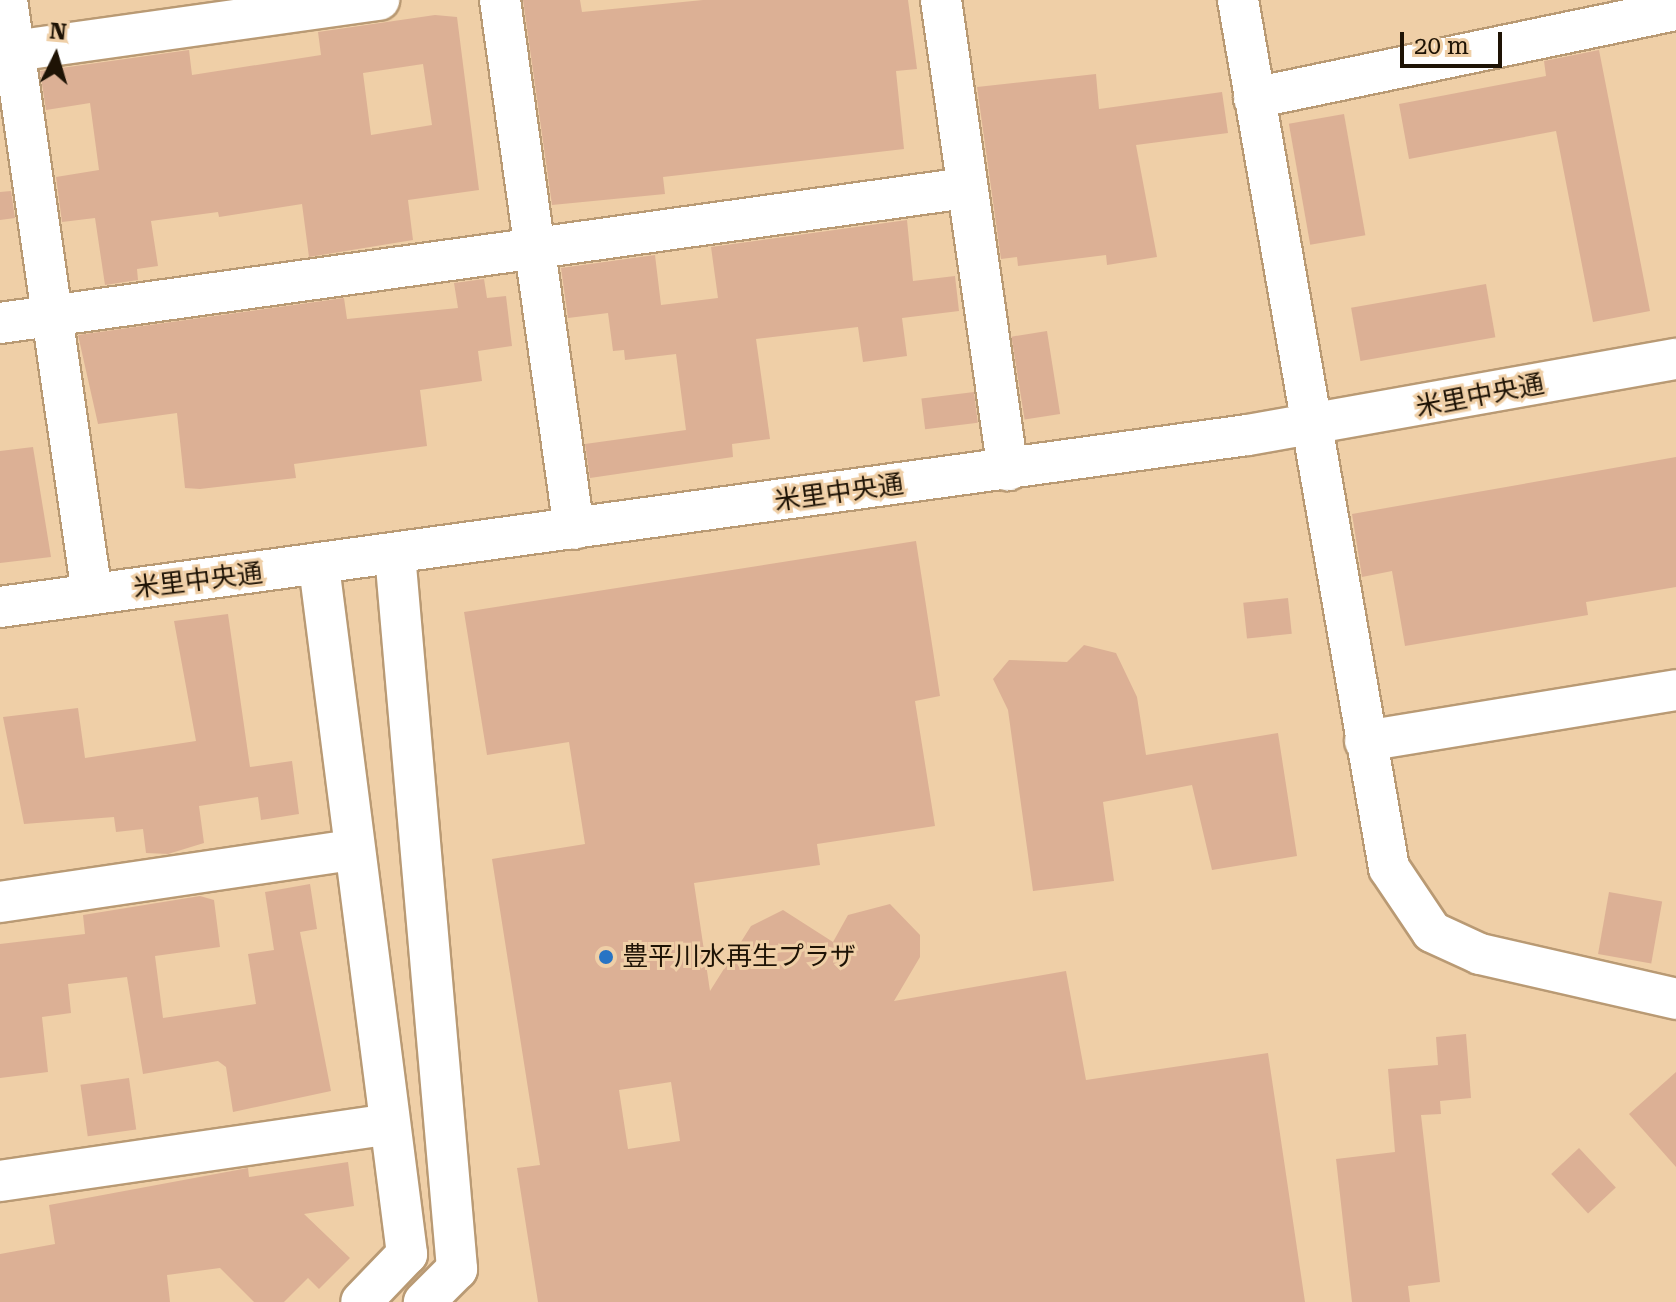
<!DOCTYPE html>
<meta charset="utf-8">
<style>
body{margin:0}
#map{position:relative;width:1676px;height:1302px;overflow:hidden;background:#efcfa7;font-family:"Roboto Serif","Noto Sans JP",serif}
div>[style]{position:absolute}
[style*='--x']{left:calc(var(--x)*1px);top:calc(var(--y)*1px);width:calc(var(--w)*1px);rotate:calc(var(--a)*1deg)}
.building>*{inset:0;background:#dcb095;transform-origin:0 0}
.roads{filter:drop-shadow(2px 0 #b99a74) drop-shadow(-2px 0 #b99a74) drop-shadow(0 2px #b99a74) drop-shadow(0 -2px #b99a74)}
.minor>*{height:40px;margin:-20px;padding:0 20px;transform-origin:20px;border-radius:20px;background:#fff}
.dots>*{width:22px;height:22px;translate:-50% -50%;box-sizing:border-box;border:4px solid #efcfa7;border-radius:50%}
span{translate:-50% -50%;white-space:nowrap;text-align:center;line-height:1.15;-webkit-text-stroke:6px #efcfa7;paint-order:stroke}
.street-label{font-size:26px;color:#1e1305}
.poi-label{font-size:26px;color:#1e1305}
.left{translate:0 -50%;text-align:left}
.north{position:absolute;left:16px;top:16px;width:80px;height:80px;-webkit-text-stroke:6px #efcfa7;paint-order:stroke;rotate:5deg;font-size:22px;font-weight:700;line-height:32px;text-align:center;color:#1e1305}
.north::after{content:'';display:block;margin:auto;width:28px;height:36px;background:#1e1305;clip-path:polygon(50% 0,100% 100%,50% 72%,0 100%)}
.scale{position:absolute;left:1400px;top:32px;width:102px;height:36px;box-sizing:border-box;border:4px solid #1e1305;border-top:0;padding-left:10px;font-size:24px;line-height:28px;white-space:nowrap;color:#1e1305;-webkit-text-stroke:6px #efcfa7;paint-order:stroke}
</style>
<div id="map">
<div class="building">
<div style="clip-path:polygon(523px 0,580px 0,582px 12px,703px 0,908px 0,917px 69px,896px 71px,904px 149px,663px 177px,665px 194px,552px 205px)"></div>
<div style="clip-path:polygon(evenodd,435px 15px,457px 17px,479px 190px,408px 200px,413px 240px,309px 257px,302px 204px,219px 217px,218px 212px,151px 221px,158px 266px,137px 269px,138px 280px,105px 285px,95px 218px,62px 222px,56px 177px,99px 170px,90px 103px,46px 110px,40px 71px,189px 50px,192px 75px,321px 55px,318px 32px,435px 15px,423px 64px,432px 125px,371px 135px,363px 73px,423px 64px)"></div>
<div style="clip-path:polygon(1599px 50px,1650px 311px,1593px 322px,1556px 131px,1409px 159px,1399px 104px,1546px 76px,1544px 61px)"></div>
<div style="clip-path:polygon(1096px 74px,1099px 109px,1222px 92px,1228px 133px,1136px 145px,1157px 257px,1107px 265px,1106px 255px,1018px 266px,1017px 257px,1001px 259px,977px 87px)"></div>
<div style="left:1344px;top:114px;width:123px;height:56px;rotate:80deg"></div>
<div style="clip-path:polygon(11px 191px,15px 218px,0 220px,0 192px)"></div>
<div style="clip-path:polygon(907px 220px,913px 281px,955px 276px,959px 311px,902px 318px,907px 356px,863px 362px,858px 327px,756px 339px,770px 439px,732px 444px,733px 457px,590px 478px,585px 444px,686px 430px,676px 354px,625px 360px,624px 350px,613px 351px,608px 313px,568px 318px,561px 268px,655px 255px,661px 305px,718px 298px,711px 247px)"></div>
<div style="clip-path:polygon(484px 279px,487px 298px,506px 296px,512px 346px,478px 351px,482px 381px,420px 390px,427px 446px,294px 464px,296px 478px,200px 489px,185px 488px,177px 413px,98px 424px,78px 335px,344px 298px,347px 319px,458px 308px,454px 283px)"></div>
<div style="left:1486px;top:284px;width:54px;height:137px;rotate:80deg"></div>
<div style="left:1047px;top:331px;width:84px;height:36px;rotate:81deg"></div>
<div style="left:974px;top:392px;width:31px;height:53px;rotate:83deg"></div>
<div style="clip-path:polygon(33px 447px,51px 557px,0 563px,0 451px)"></div>
<div style="clip-path:polygon(1676px 457px,1676px 587px,1586px 602px,1588px 615px,1405px 646px,1392px 571px,1362px 577px,1352px 514px)"></div>
<div style="clip-path:polygon(evenodd,916px 541px,940px 696px,915px 701px,935px 826px,817px 844px,820px 865px,694px 883px,710px 991px,751px 926px,783px 910px,833px 942px,848px 915px,890px 904px,920px 935px,920px 957px,894px 1001px,1066px 971px,1086px 1080px,1268px 1053px,1305px 1302px,538px 1302px,517px 1168px,540px 1165px,492px 859px,585px 844px,569px 742px,487px 755px,464px 612px,916px 541px,671px 1082px,680px 1141px,628px 1149px,619px 1090px,671px 1082px)"></div>
<div style="left:1288px;top:598px;width:36px;height:45px;rotate:84deg"></div>
<div style="clip-path:polygon(228px 614px,250px 767px,292px 761px,299px 814px,261px 820px,258px 797px,199px 806px,204px 843px,168px 854px,146px 853px,143px 829px,116px 832px,114px 817px,24px 824px,3px 717px,78px 708px,85px 758px,196px 741px,174px 621px)"></div>
<div style="clip-path:polygon(1084px 645px,1116px 653px,1137px 697px,1146px 755px,1278px 733px,1297px 856px,1212px 870px,1192px 785px,1103px 802px,1114px 881px,1033px 891px,1008px 710px,993px 679px,1009px 660px,1067px 662px)"></div>
<div style="clip-path:polygon(310px 884px,317px 929px,300px 932px,331px 1091px,233px 1112px,226px 1067px,218px 1061px,143px 1074px,127px 977px,68px 984px,71px 1013px,42px 1017px,48px 1072px,0 1078px,0 944px,85px 934px,83px 915px,200px 896px,214px 900px,220px 947px,155px 956px,163px 1018px,256px 1004px,248px 954px,274px 950px,265px 892px)"></div>
<div style="left:1609px;top:892px;width:54px;height:63px;rotate:10deg"></div>
<div style="clip-path:polygon(1466px 1034px,1471px 1098px,1440px 1101px,1441px 1114px,1421px 1115px,1440px 1282px,1408px 1286px,1410px 1302px,1352px 1302px,1336px 1159px,1395px 1152px,1388px 1069px,1438px 1065px,1436px 1037px)"></div>
<div style="clip-path:polygon(1676px 1072px,1676px 1167px,1629px 1114px)"></div>
<div style="left:129px;top:1078px;width:52px;height:49px;rotate:82deg"></div>
<div style="left:1579px;top:1148px;width:54px;height:38px;rotate:47deg"></div>
<div style="clip-path:polygon(348px 1162px,354px 1206px,304px 1214px,350px 1258px,319px 1289px,308px 1278px,284px 1302px,254px 1302px,220px 1268px,167px 1275px,170px 1302px,0 1302px,0 1254px,55px 1244px,49px 1205px,248px 1168px,249px 1177px)"></div>
</div>
<div class="roads">
<div class="minor">
<div style="--x:7;--y:0;--w:600;--a:81.86"></div>
<div style="--x:500;--y:0;--w:534;--a:82.04"></div>
<div style="--x:941;--y:0;--w:475;--a:81.9"></div>
<div style="--x:1238;--y:0;--w:881;--a:80.13"></div>
<div style="--x:1389;--y:868;--w:77;--a:56.1"></div>
<div style="--x:1432;--y:932;--w:53;--a:24.6"></div>
<div style="--x:1480;--y:954;--w:201;--a:12.9"></div>
<div style="--x:0;--y:53;--w:383;--a:-8"></div>
<div style="--x:1254;--y:98;--w:431;--a:-11.8"></div>
<div style="--x:0;--y:323;--w:975;--a:-7.96"></div>
<div style="--x:395;--y:554;--w:718;--a:85.04"></div>
<div style="--x:457;--y:1269;--w:47;--a:135"></div>
<div style="--x:319;--y:566;--w:694;--a:82.71"></div>
<div style="--x:407;--y:1254;--w:66;--a:133.8"></div>
<div style="--x:0;--y:607;--w:1260;--a:-7.85"></div>
<div style="--x:1248;--y:435;--w:435;--a:-10.1"></div>
<div style="--x:1365;--y:741;--w:315;--a:-9.3"></div>
<div style="--x:0;--y:902;--w:356;--a:-8.4"></div>
<div style="--x:0;--y:1181;--w:393;--a:-8.3"></div>
</div>
</div>
<div class="dots">
<div style="left:606px;top:957px;background:#2874c4"></div>
</div>
<div class="street-label">
<span style="left:1480px;top:396px;rotate:-11deg">米里中央通</span>
<span style="left:839px;top:493px;rotate:-8deg">米里中央通</span>
<span style="left:198px;top:581px;rotate:-7deg">米里中央通</span>
</div>
<div class="poi-label">
<span class="left" style="left:622px;top:957px">豊平川水再生プラザ</span>
</div>
<div class="north">N</div>
<div class="scale">20 m</div>
</div>
